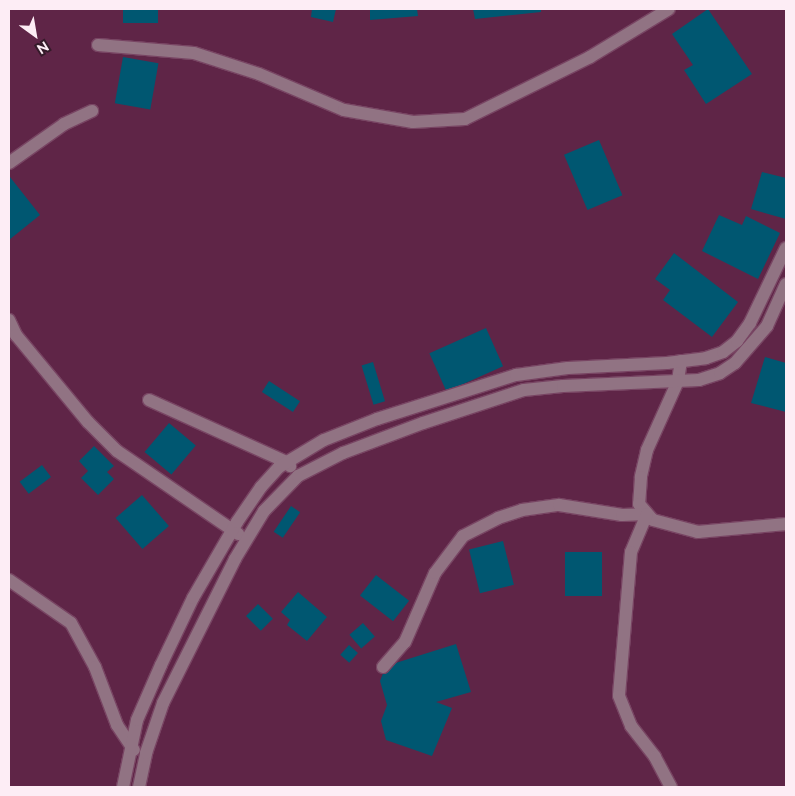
<!DOCTYPE html>
<style>
body{margin:0}
#map{position:relative;width:795px;height:796px;overflow:hidden;background:#5f2547;font-family:Raleway,sans-serif}
div>[style]{position:absolute}
[style*='--x']{left:calc(var(--x)*1px);top:calc(var(--y)*1px);width:calc(var(--w)*1px);rotate:calc(var(--a)*1deg)}
.building>*{inset:0;background:#005771;transform-origin:0 0}
.roads{filter:drop-shadow(1px 0 #784563) drop-shadow(-1px 0 #784563) drop-shadow(0 1px #784563) drop-shadow(0 -1px #784563)}
.minor>*{height:12px;margin:-6px;padding:0 6px;transform-origin:6px;border-radius:6px;background:#917383}
span{translate:-50% -50%;white-space:nowrap;text-align:center;line-height:1.15;-webkit-text-stroke:4.5px #341a29;paint-order:stroke}
.frame{position:absolute;inset:0;border:10px solid #fdedf5;pointer-events:none}
.north{position:absolute;left:10px;top:10px;width:50px;height:50px;-webkit-text-stroke:4px #341a29;paint-order:stroke;rotate:148deg;font-size:14px;font-weight:700;line-height:20px;text-align:center;color:#fdedf5}
.north::after{content:'';display:block;margin:auto;width:18px;height:22px;background:#fdedf5;clip-path:polygon(50% 0,100% 100%,50% 72%,0 100%)}
</style>
<div id="map">
<div class="building">
<div style="left:123px;top:9px;width:35px;height:14px"></div>
<div style="clip-path:polygon(312px 9px,336px 9px,333px 22px,311px 17px)"></div>
<div style="clip-path:polygon(370px 9px,417px 9px,418px 16px,370px 20px)"></div>
<div style="clip-path:polygon(473px 9px,541px 9px,541px 12px,475px 19px)"></div>
<div style="clip-path:polygon(708px 9px,752px 74px,706px 104px,684px 70px,693px 65px,672px 34px)"></div>
<div style="left:123px;top:57px;width:36px;height:47px;rotate:10deg"></div>
<div style="left:599px;top:140px;width:60px;height:38px;rotate:67deg"></div>
<div style="clip-path:polygon(762px 172px,786px 178px,786px 219px,751px 209px)"></div>
<div style="clip-path:polygon(10px 177px,40px 215px,9px 240px,9px 178px)"></div>
<div style="clip-path:polygon(719px 215px,742px 225px,746px 216px,780px 233px,758px 279px,702px 251px)"></div>
<div style="clip-path:polygon(674px 253px,738px 302px,712px 337px,663px 300px,670px 290px,655px 279px)"></div>
<div style="left:486px;top:328px;width:42px;height:62px;rotate:66deg"></div>
<div style="clip-path:polygon(765px 357px,786px 363px,786px 412px,751px 403px)"></div>
<div style="left:373px;top:362px;width:41px;height:12px;rotate:73deg"></div>
<div style="left:269px;top:381px;width:37px;height:13px;rotate:33deg"></div>
<div style="left:169px;top:423px;width:35px;height:38px;rotate:40deg"></div>
<div style="clip-path:polygon(94px 446px,114px 466px,107px 472px,114px 479px,98px 495px,81px 478px,88px 471px,79px 461px)"></div>
<div style="left:42px;top:465px;width:15px;height:28px;rotate:53deg"></div>
<div style="left:142px;top:495px;width:41px;height:35px;rotate:49deg"></div>
<div style="left:291px;top:506px;width:11px;height:31px;rotate:34deg"></div>
<div style="left:503px;top:541px;width:45px;height:35px;rotate:76deg"></div>
<div style="left:565px;top:552px;width:37px;height:44px"></div>
<div style="left:376px;top:575px;width:42px;height:26px;rotate:38deg"></div>
<div style="clip-path:polygon(298px 592px,327px 617px,307px 641px,287px 625px,290px 620px,281px 612px)"></div>
<div style="left:258px;top:604px;width:21px;height:17px;rotate:45deg"></div>
<div style="left:363px;top:623px;width:18px;height:18px;rotate:49deg"></div>
<div style="clip-path:polygon(456px 644px,471px 692px,436px 702px,452px 708px,432px 756px,386px 740px,381px 721px,387px 705px,380px 681px,386px 666px)"></div>
<div style="left:349px;top:645px;width:12px;height:13px;rotate:42deg"></div>
</div>
<div class="roads">
<div class="minor">
<div style="--x:98;--y:45;--w:96;--a:4.8"></div>
<div style="--x:194;--y:53;--w:68;--a:17.9"></div>
<div style="--x:259;--y:74;--w:92;--a:23"></div>
<div style="--x:344;--y:110;--w:70;--a:9.9"></div>
<div style="--x:413;--y:122;--w:52;--a:-3.3"></div>
<div style="--x:465;--y:119;--w:140;--a:-26.4"></div>
<div style="--x:590;--y:57;--w:92;--a:-31.3"></div>
<div style="--x:9;--y:163;--w:67;--a:-35.3"></div>
<div style="--x:64;--y:124;--w:31;--a:-25"></div>
<div style="--x:9;--y:320;--w:17;--a:65"></div>
<div style="--x:16;--y:335;--w:113;--a:50.4"></div>
<div style="--x:88;--y:422;--w:41;--a:45"></div>
<div style="--x:117;--y:451;--w:147;--a:34.4"></div>
<div style="--x:681;--y:361;--w:20;--a:99"></div>
<div style="--x:678;--y:381;--w:76;--a:114.2"></div>
<div style="--x:647;--y:450;--w:28;--a:103"></div>
<div style="--x:641;--y:477;--w:27;--a:94"></div>
<div style="--x:639;--y:504;--w:21;--a:49"></div>
<div style="--x:653;--y:520;--w:47;--a:14.9"></div>
<div style="--x:698;--y:532;--w:88;--a:-5.2"></div>
<div style="--x:149;--y:400;--w:150;--a:24.3"></div>
<div style="--x:286;--y:462;--w:6;--a:45"></div>
<div style="--x:9;--y:580;--w:75;--a:34.7"></div>
<div style="--x:71;--y:623;--w:50;--a:61.4"></div>
<div style="--x:95;--y:667;--w:62;--a:69.2"></div>
<div style="--x:117;--y:725;--w:30;--a:56"></div>
<div style="--x:383;--y:667;--w:33;--a:-49"></div>
<div style="--x:405;--y:642;--w:75;--a:-66.5"></div>
<div style="--x:435;--y:573;--w:46;--a:-52.9"></div>
<div style="--x:463;--y:536;--w:39;--a:-27"></div>
<div style="--x:498;--y:518;--w:25;--a:-18"></div>
<div style="--x:522;--y:510;--w:37;--a:-8"></div>
<div style="--x:559;--y:505;--w:64;--a:9"></div>
<div style="--x:622;--y:515;--w:25;--a:-2"></div>
<div style="--x:647;--y:514;--w:41;--a:112.8"></div>
<div style="--x:631;--y:552;--w:144;--a:94.8"></div>
<div style="--x:619;--y:696;--w:32;--a:68"></div>
<div style="--x:631;--y:726;--w:39;--a:52"></div>
<div style="--x:655;--y:757;--w:34;--a:62"></div>
<div style="--x:123;--y:787;--w:68;--a:-78.2"></div>
<div style="--x:137;--y:720;--w:60;--a:-66.4"></div>
<div style="--x:161;--y:665;--w:74;--a:-64.5"></div>
<div style="--x:193;--y:598;--w:88;--a:-59.9"></div>
<div style="--x:237;--y:522;--w:42;--a:-55.6"></div>
<div style="--x:261;--y:487;--w:27;--a:-48"></div>
<div style="--x:279;--y:467;--w:52;--a:-31"></div>
<div style="--x:324;--y:440;--w:57;--a:-21.6"></div>
<div style="--x:377;--y:419;--w:146;--a:-17.6"></div>
<div style="--x:516;--y:375;--w:52;--a:-7.7"></div>
<div style="--x:568;--y:368;--w:99;--a:-2.9"></div>
<div style="--x:667;--y:363;--w:39;--a:-7"></div>
<div style="--x:706;--y:358;--w:18;--a:-19"></div>
<div style="--x:723;--y:352;--w:18;--a:-38"></div>
<div style="--x:737;--y:341;--w:22;--a:-54"></div>
<div style="--x:750;--y:323;--w:83;--a:-64.4"></div>
<div style="--x:139;--y:787;--w:35;--a:-78"></div>
<div style="--x:146;--y:753;--w:53;--a:-71.2"></div>
<div style="--x:163;--y:703;--w:161;--a:-63.4"></div>
<div style="--x:235;--y:559;--w:56;--a:-58.9"></div>
<div style="--x:264;--y:511;--w:49;--a:-45.8"></div>
<div style="--x:298;--y:476;--w:51;--a:-27.1"></div>
<div style="--x:343;--y:453;--w:85;--a:-20.6"></div>
<div style="--x:423;--y:423;--w:106;--a:-18.1"></div>
<div style="--x:524;--y:390;--w:39;--a:-6"></div>
<div style="--x:563;--y:386;--w:136;--a:-2.5"></div>
<div style="--x:699;--y:380;--w:22;--a:-18"></div>
<div style="--x:720;--y:373;--w:18;--a:-34"></div>
<div style="--x:735;--y:363;--w:49;--a:-49.1"></div>
<div style="--x:767;--y:326;--w:46;--a:-65.7"></div>
</div>
</div>
<div class="frame"></div>
<div class="north">N</div>
</div>
